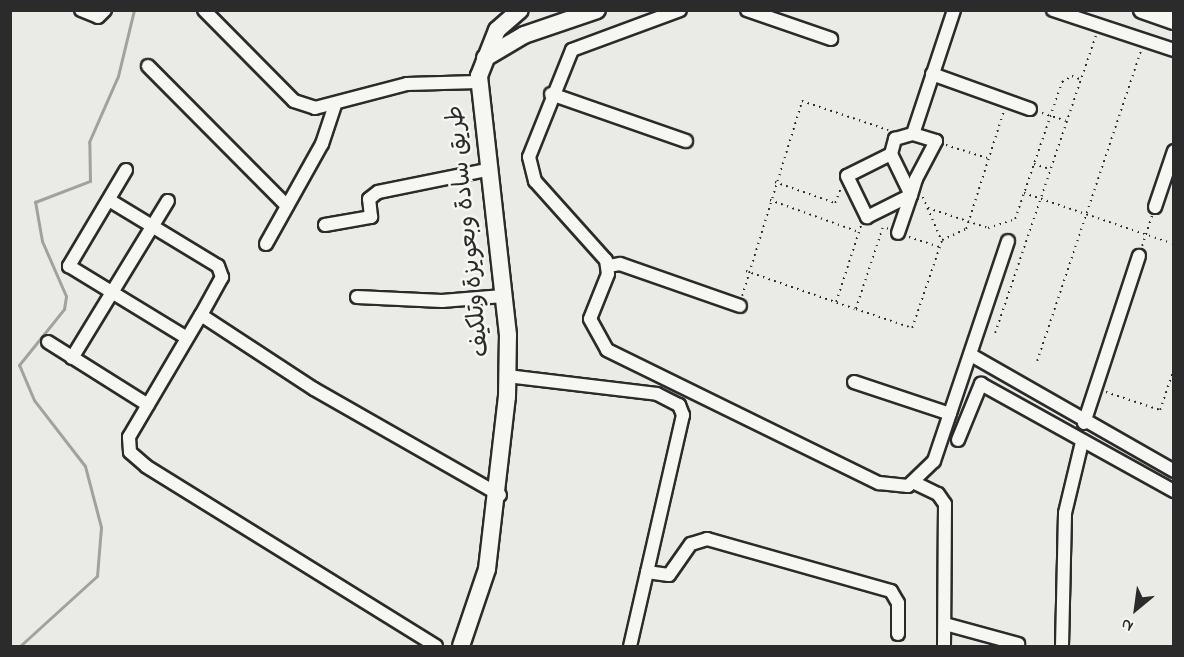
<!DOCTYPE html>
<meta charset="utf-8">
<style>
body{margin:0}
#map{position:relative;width:1184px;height:657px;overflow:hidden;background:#eaeae6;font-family:"Indie Flower","Playpen Sans Arabic",sans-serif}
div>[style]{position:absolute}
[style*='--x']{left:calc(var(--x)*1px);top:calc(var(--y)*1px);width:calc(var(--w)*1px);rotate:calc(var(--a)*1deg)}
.stream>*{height:3px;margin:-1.5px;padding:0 1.5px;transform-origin:1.5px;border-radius:1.5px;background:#a1a19e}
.path>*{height:1.5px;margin-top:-0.75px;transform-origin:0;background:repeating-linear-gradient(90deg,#2b2b2b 0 1.5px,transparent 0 6px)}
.roads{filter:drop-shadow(2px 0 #2b2b2b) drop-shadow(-2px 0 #2b2b2b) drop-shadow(0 2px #2b2b2b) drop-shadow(0 -2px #2b2b2b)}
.minor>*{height:12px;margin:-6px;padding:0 6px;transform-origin:6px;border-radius:6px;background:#f6f6f2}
.major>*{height:16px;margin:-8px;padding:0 8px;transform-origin:8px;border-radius:8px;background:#f6f6f2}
span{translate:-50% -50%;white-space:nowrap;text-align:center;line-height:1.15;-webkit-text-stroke:5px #f6f6f2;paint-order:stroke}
.street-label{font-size:24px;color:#2b2b2b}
.frame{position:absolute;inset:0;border:12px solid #2b2b2b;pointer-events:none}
.north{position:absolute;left:1106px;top:579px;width:60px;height:60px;-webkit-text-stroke:4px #f6f6f2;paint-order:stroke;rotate:209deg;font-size:16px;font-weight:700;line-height:24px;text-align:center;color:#2b2b2b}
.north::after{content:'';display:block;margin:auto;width:21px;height:27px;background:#2b2b2b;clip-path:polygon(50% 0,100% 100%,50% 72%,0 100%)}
</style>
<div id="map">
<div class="stream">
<div style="--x:20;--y:646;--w:104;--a:-42.3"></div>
<div style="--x:97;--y:576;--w:49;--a:-85.3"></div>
<div style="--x:101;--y:527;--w:63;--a:-104.7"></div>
<div style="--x:85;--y:466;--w:83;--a:-127.7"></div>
<div style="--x:34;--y:400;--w:38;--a:-113"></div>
<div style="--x:19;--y:365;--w:72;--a:-51.2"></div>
<div style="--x:64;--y:309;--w:13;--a:-81"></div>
<div style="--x:66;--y:296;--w:60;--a:-113.6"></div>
<div style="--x:42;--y:241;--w:40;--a:-100"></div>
<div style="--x:35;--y:202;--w:59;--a:-20.9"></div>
<div style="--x:90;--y:181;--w:39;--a:-91"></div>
<div style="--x:89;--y:142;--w:72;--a:-66.3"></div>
<div style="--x:118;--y:76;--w:68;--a:-76.4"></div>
</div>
<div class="path">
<div style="--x:1042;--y:113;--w:25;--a:18"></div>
<div style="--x:946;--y:145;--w:43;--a:17.6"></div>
<div style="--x:1034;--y:164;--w:17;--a:17"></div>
<div style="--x:775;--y:182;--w:64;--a:19.3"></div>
<div style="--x:835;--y:203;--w:17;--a:-69"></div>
<div style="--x:1024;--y:193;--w:158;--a:18.8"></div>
<div style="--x:923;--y:197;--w:46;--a:66.8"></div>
<div style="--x:770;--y:200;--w:95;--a:19.8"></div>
<div style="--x:928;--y:208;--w:63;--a:18.4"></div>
<div style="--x:988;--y:228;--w:28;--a:-18"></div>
<div style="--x:1015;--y:219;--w:145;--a:-71.1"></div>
<div style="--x:1062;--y:82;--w:12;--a:-31"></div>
<div style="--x:1072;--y:76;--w:9;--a:21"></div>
<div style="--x:888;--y:229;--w:5;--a:-169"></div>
<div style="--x:883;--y:228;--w:85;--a:108.4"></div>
<div style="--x:856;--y:309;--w:59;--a:18.7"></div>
<div style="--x:912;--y:328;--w:93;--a:-71.2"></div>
<div style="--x:942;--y:240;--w:26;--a:-25"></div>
<div style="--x:966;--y:229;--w:122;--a:-72.3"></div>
<div style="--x:909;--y:237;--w:32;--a:18"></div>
<div style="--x:1142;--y:246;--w:32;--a:-72"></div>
<div style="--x:746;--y:271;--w:115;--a:19.2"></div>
<div style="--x:742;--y:296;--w:204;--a:-72.9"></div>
<div style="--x:802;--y:101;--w:91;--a:18.6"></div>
<div style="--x:836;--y:302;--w:81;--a:-72"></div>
<div style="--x:995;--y:333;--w:315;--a:-71.3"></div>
<div style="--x:1037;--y:361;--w:327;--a:-71.5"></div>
<div style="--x:1106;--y:392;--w:57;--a:18.4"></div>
<div style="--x:1160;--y:410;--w:44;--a:-71.6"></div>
</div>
<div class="roads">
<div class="minor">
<div style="--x:81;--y:10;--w:18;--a:22"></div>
<div style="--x:98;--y:17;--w:10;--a:-45"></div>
<div style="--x:204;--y:10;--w:128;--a:45.3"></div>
<div style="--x:294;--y:101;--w:22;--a:18"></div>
<div style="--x:315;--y:108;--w:95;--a:-14.6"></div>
<div style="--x:407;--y:84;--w:71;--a:-1.6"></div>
<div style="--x:680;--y:10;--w:115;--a:159.7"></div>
<div style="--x:572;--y:50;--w:115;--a:111.9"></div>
<div style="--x:529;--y:157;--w:25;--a:76"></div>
<div style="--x:535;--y:181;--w:106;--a:48.1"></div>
<div style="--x:606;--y:260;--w:14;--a:82"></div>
<div style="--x:608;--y:274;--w:48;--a:111.8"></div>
<div style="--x:590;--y:319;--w:35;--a:61"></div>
<div style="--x:607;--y:350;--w:303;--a:26.1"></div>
<div style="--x:879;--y:483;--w:29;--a:6"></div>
<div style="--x:908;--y:486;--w:36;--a:-44"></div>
<div style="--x:934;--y:461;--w:232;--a:-71.4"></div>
<div style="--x:747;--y:10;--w:89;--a:19"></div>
<div style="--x:1053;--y:10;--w:127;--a:18.3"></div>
<div style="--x:148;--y:66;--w:197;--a:45.2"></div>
<div style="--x:932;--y:74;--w:104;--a:19.7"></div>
<div style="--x:551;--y:94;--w:143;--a:19.2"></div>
<div style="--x:913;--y:134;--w:131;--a:-71.7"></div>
<div style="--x:891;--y:154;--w:49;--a:153.4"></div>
<div style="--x:847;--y:176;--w:46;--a:64"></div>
<div style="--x:867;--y:217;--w:49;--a:-26.6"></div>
<div style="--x:911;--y:195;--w:46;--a:-116"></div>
<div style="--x:891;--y:154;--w:16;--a:-75"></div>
<div style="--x:895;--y:139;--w:19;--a:-16"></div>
<div style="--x:913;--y:134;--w:24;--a:17"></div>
<div style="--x:936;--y:141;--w:43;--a:117.8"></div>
<div style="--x:916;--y:179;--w:17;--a:107"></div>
<div style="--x:911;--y:195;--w:40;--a:108.9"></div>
<div style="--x:126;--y:170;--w:112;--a:120.7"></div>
<div style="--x:69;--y:266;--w:138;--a:31.4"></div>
<div style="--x:109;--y:200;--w:127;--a:31.2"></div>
<div style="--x:218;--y:266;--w:12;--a:70"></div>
<div style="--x:222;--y:277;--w:43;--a:118.9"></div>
<div style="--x:1155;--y:207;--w:59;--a:-71.3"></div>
<div style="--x:325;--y:225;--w:47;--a:-9.9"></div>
<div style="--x:371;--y:217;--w:18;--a:-96"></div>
<div style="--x:369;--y:199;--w:11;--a:-38"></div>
<div style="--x:378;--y:192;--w:110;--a:-11.5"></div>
<div style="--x:266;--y:244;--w:115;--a:-60.8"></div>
<div style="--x:322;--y:144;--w:41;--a:-71.6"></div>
<div style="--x:608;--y:266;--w:12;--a:-9"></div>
<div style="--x:620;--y:264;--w:127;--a:19.3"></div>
<div style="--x:357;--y:297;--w:85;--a:2.7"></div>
<div style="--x:442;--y:301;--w:61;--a:-4.7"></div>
<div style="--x:48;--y:342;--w:118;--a:32.2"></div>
<div style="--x:971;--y:355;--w:234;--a:29.7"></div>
<div style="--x:72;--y:358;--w:184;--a:-58.6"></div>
<div style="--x:507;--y:376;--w:151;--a:6.8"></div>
<div style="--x:657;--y:394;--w:25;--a:27"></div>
<div style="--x:679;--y:405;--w:11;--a:68"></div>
<div style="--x:683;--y:415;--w:237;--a:102.9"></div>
<div style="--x:854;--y:382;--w:101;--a:18.4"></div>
<div style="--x:1084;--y:423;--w:176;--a:-71.8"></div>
<div style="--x:958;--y:440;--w:61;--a:-67.7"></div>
<div style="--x:981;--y:384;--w:221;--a:29"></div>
<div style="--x:915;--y:483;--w:25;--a:26"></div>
<div style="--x:938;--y:494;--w:12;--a:55"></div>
<div style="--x:945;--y:504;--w:142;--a:90.4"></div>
<div style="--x:647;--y:572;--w:22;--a:8"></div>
<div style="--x:669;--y:575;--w:38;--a:-55"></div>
<div style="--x:691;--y:544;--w:17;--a:-17"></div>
<div style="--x:707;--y:539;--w:191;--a:15.8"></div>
<div style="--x:891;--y:591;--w:14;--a:60"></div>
<div style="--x:898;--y:603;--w:31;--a:90"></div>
<div style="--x:945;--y:624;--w:76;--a:15.3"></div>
<div style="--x:436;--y:646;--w:341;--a:-148.2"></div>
<div style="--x:146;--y:466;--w:21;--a:-139"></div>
<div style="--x:130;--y:452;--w:15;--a:-94"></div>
<div style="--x:129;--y:437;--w:142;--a:-59.5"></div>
<div style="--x:201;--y:315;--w:135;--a:33.2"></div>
<div style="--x:314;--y:389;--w:214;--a:29.7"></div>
<div style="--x:1062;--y:646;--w:133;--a:-88.7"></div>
<div style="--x:1065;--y:513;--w:73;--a:-76.5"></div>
</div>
<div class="major">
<div style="--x:1142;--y:10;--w:34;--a:19"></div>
<div style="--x:485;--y:58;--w:45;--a:-30.5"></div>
<div style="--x:524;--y:35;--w:77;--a:-18.9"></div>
<div style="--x:461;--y:646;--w:81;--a:-71.3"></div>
<div style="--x:487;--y:569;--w:173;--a:-83.4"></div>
<div style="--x:507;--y:397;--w:62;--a:-89.1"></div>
<div style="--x:508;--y:335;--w:261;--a:-96.4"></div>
<div style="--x:479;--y:76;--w:49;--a:-68.6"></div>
<div style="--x:497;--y:30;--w:30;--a:-41"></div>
</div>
</div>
<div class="street-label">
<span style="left:469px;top:231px;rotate:-96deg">طريق سادة وبعويزة وتلكيف</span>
</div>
<div class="frame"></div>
<div class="north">N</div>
</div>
